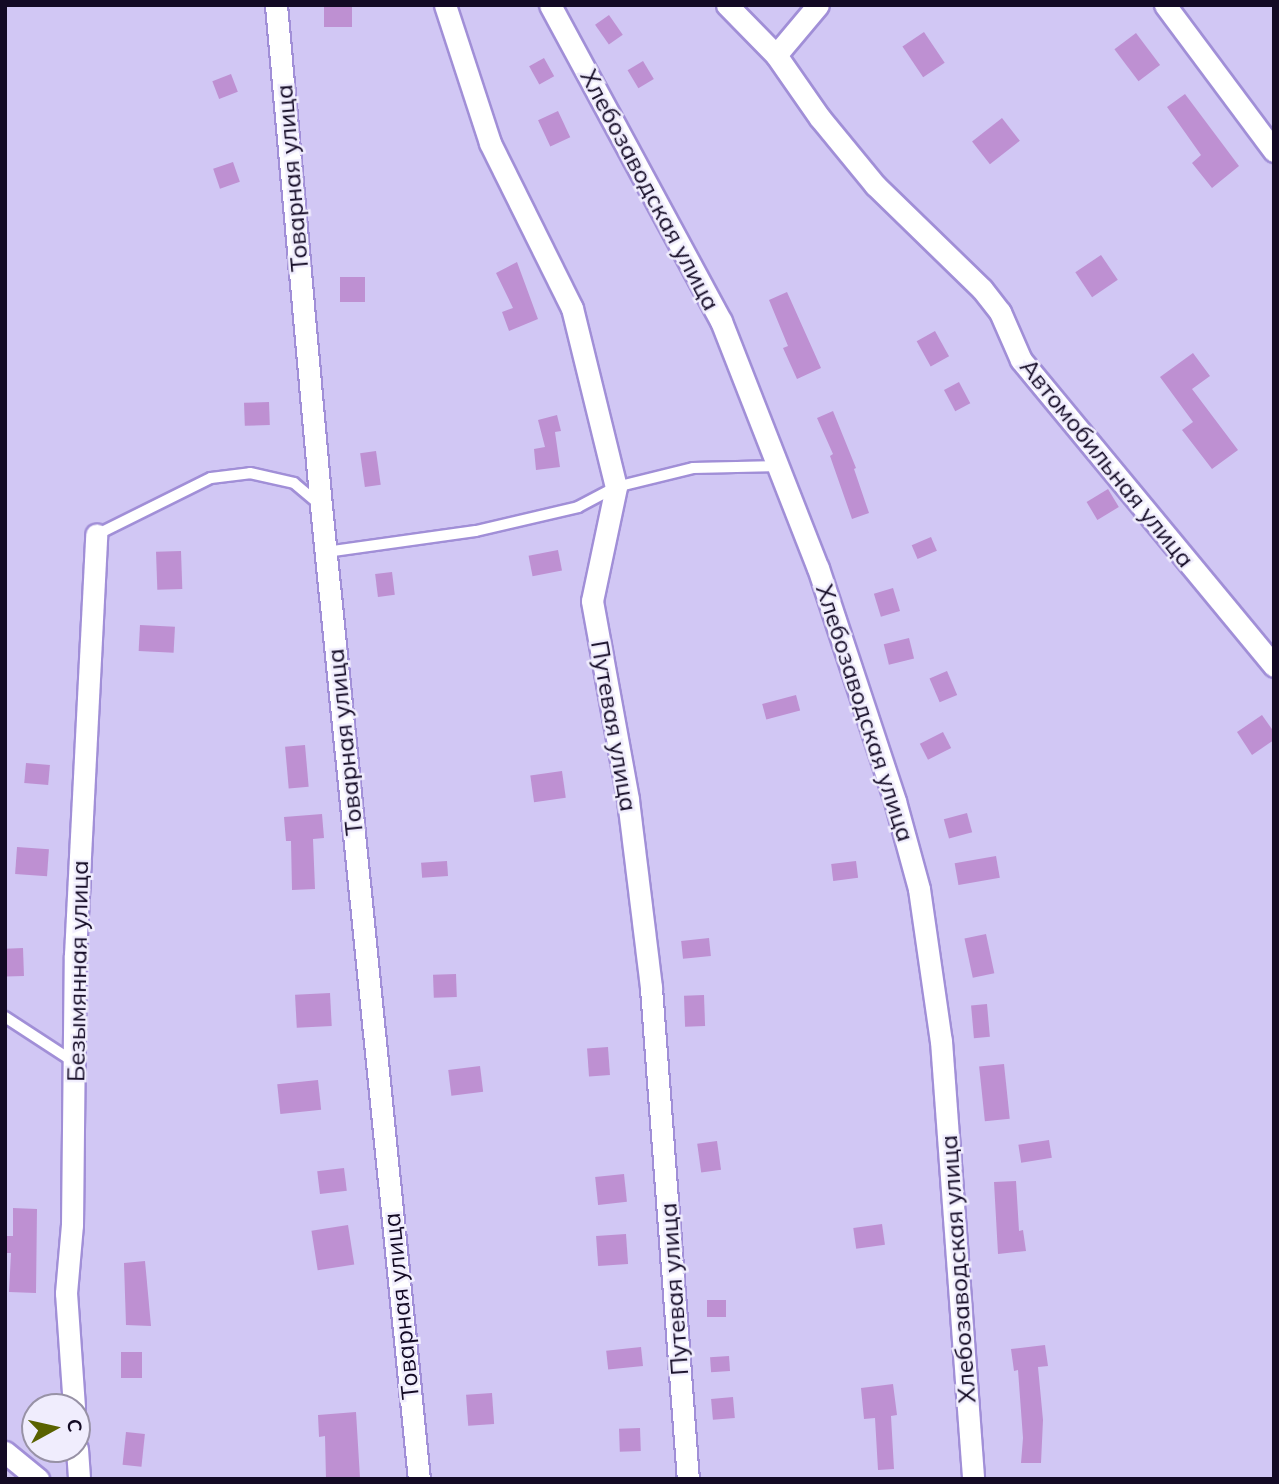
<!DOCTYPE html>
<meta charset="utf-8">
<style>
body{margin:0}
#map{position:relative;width:1279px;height:1484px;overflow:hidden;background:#d1c7f4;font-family:Mulish,sans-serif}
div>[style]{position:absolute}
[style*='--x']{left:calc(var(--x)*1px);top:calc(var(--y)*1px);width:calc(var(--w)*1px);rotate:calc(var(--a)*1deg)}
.building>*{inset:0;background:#be90d2;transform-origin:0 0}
.roads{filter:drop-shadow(2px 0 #a18fd7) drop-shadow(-2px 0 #a18fd7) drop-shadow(0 2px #a18fd7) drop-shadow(0 -2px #a18fd7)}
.lane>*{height:10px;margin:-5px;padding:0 5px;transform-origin:5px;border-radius:5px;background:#fff}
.street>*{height:21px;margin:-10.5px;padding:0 10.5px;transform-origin:10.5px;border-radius:10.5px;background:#fff}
span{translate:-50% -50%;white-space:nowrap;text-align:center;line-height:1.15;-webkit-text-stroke:5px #f0edfd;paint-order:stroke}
.street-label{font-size:24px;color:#130a24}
.frame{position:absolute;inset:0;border:7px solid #130a24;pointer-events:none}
.north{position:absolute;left:21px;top:1393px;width:70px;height:70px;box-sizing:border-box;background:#f0edfd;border:2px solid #9892a6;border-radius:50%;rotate:82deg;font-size:19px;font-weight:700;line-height:28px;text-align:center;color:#130a24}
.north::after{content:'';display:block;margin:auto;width:24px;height:32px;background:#5a6200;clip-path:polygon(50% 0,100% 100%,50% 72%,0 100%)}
</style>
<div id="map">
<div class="building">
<div style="left:324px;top:5px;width:28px;height:22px"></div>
<div style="left:609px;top:15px;width:24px;height:17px;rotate:55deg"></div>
<div style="left:924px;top:32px;width:37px;height:26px;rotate:56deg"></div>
<div style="left:1136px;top:33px;width:40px;height:27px;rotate:53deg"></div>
<div style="left:544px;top:58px;width:21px;height:17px;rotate:61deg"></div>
<div style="left:643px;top:61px;width:21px;height:18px;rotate:59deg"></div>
<div style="left:231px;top:74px;width:19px;height:20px;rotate:69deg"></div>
<div style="clip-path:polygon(1185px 94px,1239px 166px,1212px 188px,1192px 163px,1201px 155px,1167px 107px)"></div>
<div style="left:558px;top:111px;width:29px;height:22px;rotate:65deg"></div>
<div style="left:1002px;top:118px;width:29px;height:38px;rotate:52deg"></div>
<div style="left:233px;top:162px;width:21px;height:21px;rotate:71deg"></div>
<div style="left:1101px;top:255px;width:30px;height:31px;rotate:56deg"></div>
<div style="clip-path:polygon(517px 262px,538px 319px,509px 331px,502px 312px,513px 308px,496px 273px)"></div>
<div style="left:340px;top:277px;width:25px;height:25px"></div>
<div style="clip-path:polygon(787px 292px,821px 368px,797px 379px,783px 348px,788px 346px,769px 300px)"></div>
<div style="left:935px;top:331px;width:29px;height:21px;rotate:61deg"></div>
<div style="clip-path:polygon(1193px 353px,1210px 376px,1192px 389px,1238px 450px,1212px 469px,1182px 430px,1193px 422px,1160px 377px)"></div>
<div style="left:959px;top:382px;width:24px;height:17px;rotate:62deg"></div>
<div style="left:269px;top:402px;width:23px;height:25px;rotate:88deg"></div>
<div style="clip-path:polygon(833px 411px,856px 468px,854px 469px,869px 513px,852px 519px,830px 456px,833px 454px,817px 418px)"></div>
<div style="clip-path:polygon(557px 415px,561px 431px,555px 432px,560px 467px,536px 470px,534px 449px,545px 447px,538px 420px)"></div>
<div style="left:376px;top:451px;width:34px;height:16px;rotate:82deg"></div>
<div style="left:1108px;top:489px;width:21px;height:25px;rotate:59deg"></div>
<div style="left:931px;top:537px;width:15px;height:21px;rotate:67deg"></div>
<div style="left:558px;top:550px;width:21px;height:30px;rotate:79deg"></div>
<div style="left:181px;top:551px;width:38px;height:25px;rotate:88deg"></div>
<div style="left:392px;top:572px;width:23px;height:17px;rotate:83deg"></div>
<div style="left:893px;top:588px;width:24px;height:20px;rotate:73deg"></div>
<div style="left:140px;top:625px;width:35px;height:26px;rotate:3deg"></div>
<div style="left:909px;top:638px;width:21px;height:26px;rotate:76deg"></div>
<div style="left:947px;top:671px;width:26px;height:19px;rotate:67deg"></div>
<div style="left:796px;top:695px;width:16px;height:35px;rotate:75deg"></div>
<div style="clip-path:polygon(1262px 715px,1274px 732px,1274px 740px,1252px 755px,1237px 732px)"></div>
<div style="left:943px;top:732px;width:18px;height:26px;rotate:63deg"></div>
<div style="left:305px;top:745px;width:42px;height:20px;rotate:85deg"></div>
<div style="left:26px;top:763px;width:24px;height:20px;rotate:5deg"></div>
<div style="left:562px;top:771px;width:27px;height:32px;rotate:82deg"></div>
<div style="left:967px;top:813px;width:20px;height:24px;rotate:75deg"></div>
<div style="clip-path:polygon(322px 814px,324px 838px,313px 839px,315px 889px,292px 890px,291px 841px,286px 841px,284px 817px)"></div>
<div style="left:17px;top:847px;width:32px;height:27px;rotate:4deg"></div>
<div style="left:996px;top:856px;width:22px;height:42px;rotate:80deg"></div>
<div style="left:447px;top:861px;width:15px;height:26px;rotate:86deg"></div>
<div style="left:856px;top:861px;width:17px;height:25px;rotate:83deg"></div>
<div style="left:986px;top:934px;width:40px;height:22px;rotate:78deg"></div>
<div style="left:709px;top:938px;width:18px;height:28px;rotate:84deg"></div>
<div style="left:23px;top:948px;width:28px;height:18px;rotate:88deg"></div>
<div style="left:456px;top:974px;width:23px;height:23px;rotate:88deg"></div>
<div style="left:330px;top:993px;width:33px;height:35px;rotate:87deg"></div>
<div style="left:704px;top:995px;width:31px;height:20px;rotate:88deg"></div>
<div style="left:987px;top:1004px;width:33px;height:16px;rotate:85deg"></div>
<div style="left:608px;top:1047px;width:28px;height:21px;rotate:86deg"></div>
<div style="left:1004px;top:1064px;width:55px;height:25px;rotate:84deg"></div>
<div style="left:480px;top:1066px;width:26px;height:32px;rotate:83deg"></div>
<div style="left:318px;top:1080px;width:30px;height:41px;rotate:84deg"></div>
<div style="left:1049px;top:1140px;width:18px;height:31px;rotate:81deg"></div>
<div style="left:717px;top:1141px;width:29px;height:20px;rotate:82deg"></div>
<div style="left:344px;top:1168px;width:23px;height:27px;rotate:83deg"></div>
<div style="left:624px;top:1174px;width:28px;height:29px;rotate:84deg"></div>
<div style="clip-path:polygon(1016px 1181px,1019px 1231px,1023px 1230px,1026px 1251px,998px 1254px,994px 1182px)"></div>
<div style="clip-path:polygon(13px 1208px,37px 1209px,36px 1293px,9px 1292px,11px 1253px,5px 1253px,5px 1236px,13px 1236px)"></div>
<div style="left:882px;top:1224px;width:21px;height:29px;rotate:82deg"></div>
<div style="left:348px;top:1225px;width:40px;height:37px;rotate:81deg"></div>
<div style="left:626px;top:1234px;width:30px;height:30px;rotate:86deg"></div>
<div style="clip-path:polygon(145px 1261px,151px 1326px,126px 1325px,124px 1263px)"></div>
<div style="left:707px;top:1300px;width:19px;height:17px"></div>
<div style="clip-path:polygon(1045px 1345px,1048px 1366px,1038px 1367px,1043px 1420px,1041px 1463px,1021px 1463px,1023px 1438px,1018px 1370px,1014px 1371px,1011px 1349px)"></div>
<div style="left:641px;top:1347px;width:19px;height:35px;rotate:84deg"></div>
<div style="left:121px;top:1352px;width:21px;height:26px"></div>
<div style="left:729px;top:1356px;width:15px;height:19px;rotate:86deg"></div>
<div style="clip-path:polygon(893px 1384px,897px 1415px,891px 1416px,894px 1469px,878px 1470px,875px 1418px,864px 1419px,861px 1388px)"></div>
<div style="left:492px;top:1393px;width:31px;height:26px;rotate:86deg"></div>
<div style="left:733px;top:1397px;width:21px;height:22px;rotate:85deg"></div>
<div style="clip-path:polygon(356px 1412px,360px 1478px,326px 1479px,325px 1436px,319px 1437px,318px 1415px)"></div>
<div style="left:640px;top:1428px;width:23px;height:21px;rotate:88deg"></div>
<div style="left:126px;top:1432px;width:19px;height:33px;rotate:6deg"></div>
</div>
<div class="roads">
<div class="lane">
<div style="--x:96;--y:535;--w:128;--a:-26.4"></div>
<div style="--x:211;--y:478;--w:39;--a:-7"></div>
<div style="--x:250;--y:473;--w:45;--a:12.8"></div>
<div style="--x:294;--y:483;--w:33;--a:40"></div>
<div style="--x:326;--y:552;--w:151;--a:-8"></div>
<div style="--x:476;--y:531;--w:105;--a:-13.2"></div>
<div style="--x:578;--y:507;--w:43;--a:-27.8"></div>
<div style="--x:616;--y:487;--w:79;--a:-13.9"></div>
<div style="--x:693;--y:468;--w:87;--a:-1.3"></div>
<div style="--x:5;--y:1017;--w:82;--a:33.1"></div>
</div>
<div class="street">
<div style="--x:276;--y:5;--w:503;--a:84.87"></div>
<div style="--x:321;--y:506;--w:978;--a:84.25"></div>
<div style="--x:445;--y:5;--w:145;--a:71.9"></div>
<div style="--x:490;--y:143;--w:184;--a:63.6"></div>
<div style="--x:572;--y:308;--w:184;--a:76.2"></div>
<div style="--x:616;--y:487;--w:116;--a:101.9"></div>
<div style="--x:592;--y:601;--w:202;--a:79.7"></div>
<div style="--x:628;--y:800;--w:189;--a:83"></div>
<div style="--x:651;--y:988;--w:492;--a:85.7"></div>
<div style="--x:550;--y:5;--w:359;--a:61.6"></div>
<div style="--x:721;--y:321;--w:265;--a:68.6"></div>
<div style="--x:818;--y:568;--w:245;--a:71.7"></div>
<div style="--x:895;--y:801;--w:91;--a:74.7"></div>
<div style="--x:919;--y:889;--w:154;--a:81.8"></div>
<div style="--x:941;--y:1041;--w:439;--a:85.8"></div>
<div style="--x:727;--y:5;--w:70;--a:45.6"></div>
<div style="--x:776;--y:55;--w:77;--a:55.1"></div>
<div style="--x:820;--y:118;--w:87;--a:50.6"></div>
<div style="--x:875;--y:185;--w:149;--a:44.2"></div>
<div style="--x:982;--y:289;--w:29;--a:52"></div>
<div style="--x:1000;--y:312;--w:52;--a:66.4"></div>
<div style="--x:1021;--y:360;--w:397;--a:50.4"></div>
<div style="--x:1165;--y:5;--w:182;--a:53.3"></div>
<div style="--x:776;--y:55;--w:65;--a:-50"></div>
<div style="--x:74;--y:1407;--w:114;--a:-94"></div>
<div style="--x:66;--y:1293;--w:68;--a:-85"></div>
<div style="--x:72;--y:1225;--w:270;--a:-89.4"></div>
<div style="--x:75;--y:955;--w:421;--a:-87.1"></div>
<div style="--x:77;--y:1449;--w:30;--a:86"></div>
<div style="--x:5;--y:1452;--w:43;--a:39.3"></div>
</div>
</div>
<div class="street-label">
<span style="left:292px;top:178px;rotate:-95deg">Товарная улица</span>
<span style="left:650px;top:190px;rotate:62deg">Хлебозаводская улица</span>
<span style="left:1107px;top:463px;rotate:51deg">Автомобильная улица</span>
<span style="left:865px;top:713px;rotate:72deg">Хлебозаводская улица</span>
<span style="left:614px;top:726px;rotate:80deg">Путевая улица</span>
<span style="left:345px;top:742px;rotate:-96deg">Товарная улица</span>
<span style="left:78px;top:971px;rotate:-89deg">Безымянная улица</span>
<span style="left:958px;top:1269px;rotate:-94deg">Хлебозаводская улица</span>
<span style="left:674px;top:1289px;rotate:-94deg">Путевая улица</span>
<span style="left:401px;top:1306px;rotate:-96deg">Товарная улица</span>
</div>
<div class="frame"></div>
<div class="north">С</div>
</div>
